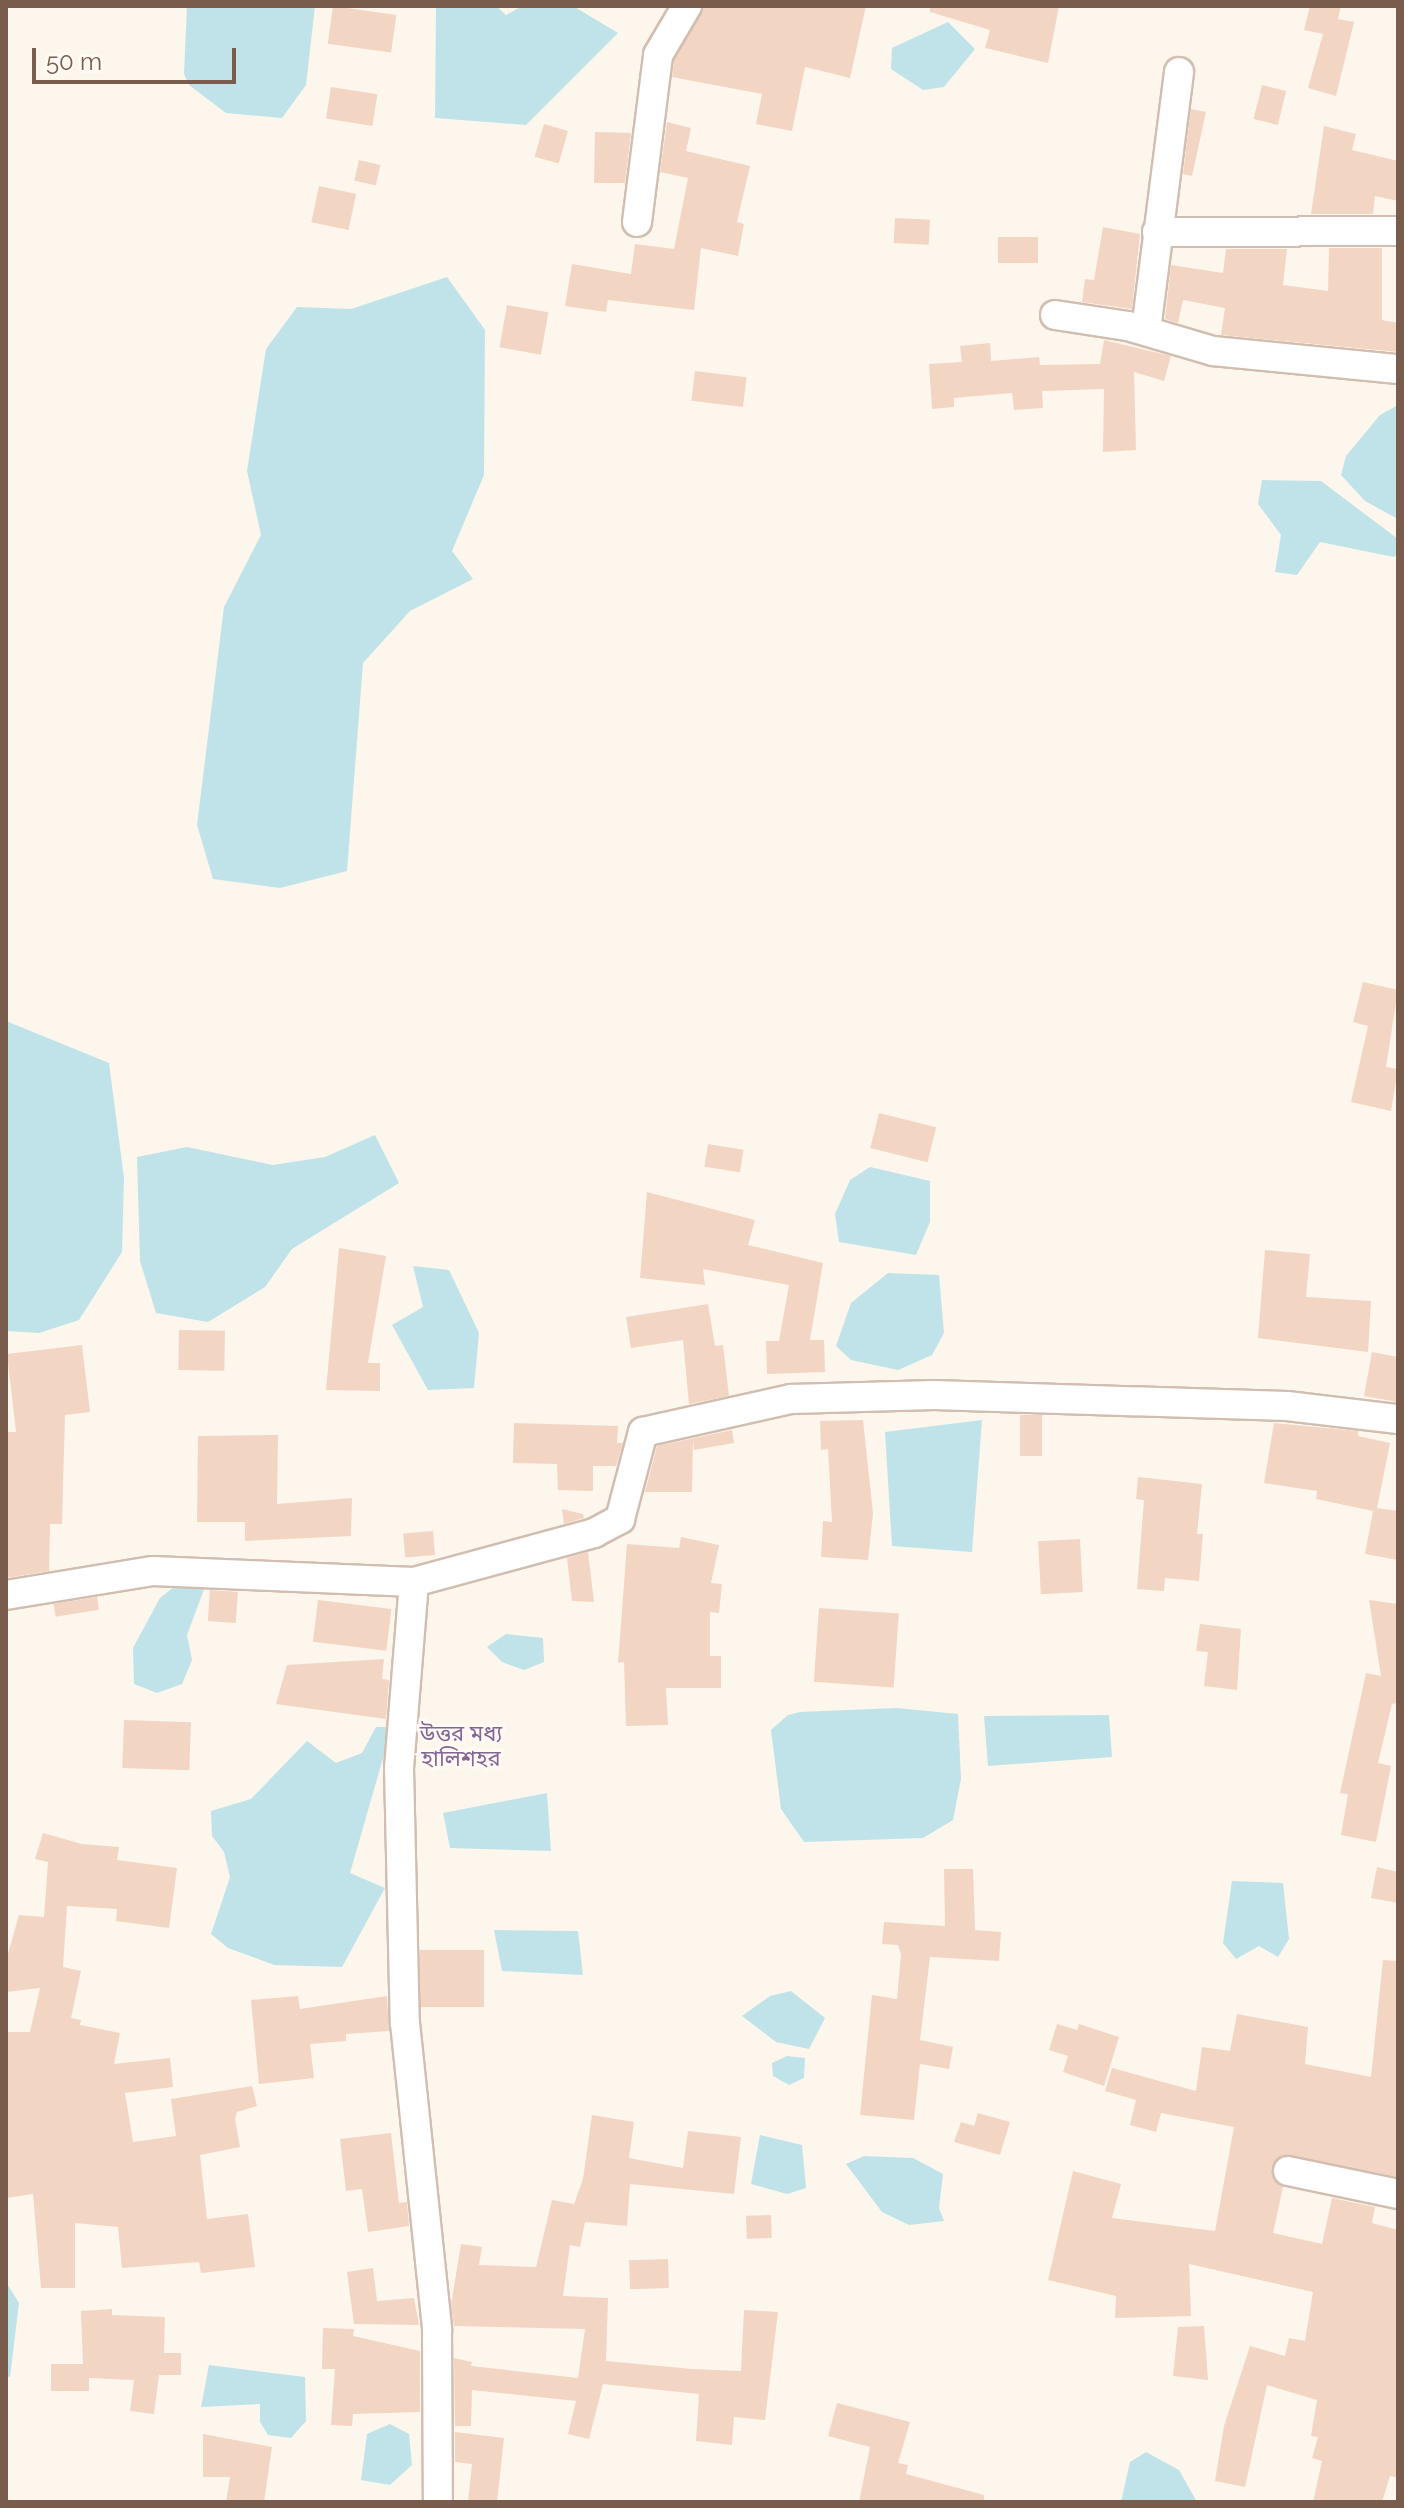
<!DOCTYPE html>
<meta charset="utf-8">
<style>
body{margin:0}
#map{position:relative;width:1404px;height:2508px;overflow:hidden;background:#fdf6ec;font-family:Raleway,"Noto Sans Bengali",sans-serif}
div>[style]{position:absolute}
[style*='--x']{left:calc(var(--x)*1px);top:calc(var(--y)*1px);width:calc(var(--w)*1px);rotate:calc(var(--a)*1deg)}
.water>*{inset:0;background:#bfe3e8}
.building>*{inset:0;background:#f3d5c3;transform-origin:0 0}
.roads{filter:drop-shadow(2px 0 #d1beb0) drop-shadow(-2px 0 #d1beb0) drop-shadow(0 2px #d1beb0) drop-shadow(0 -2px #d1beb0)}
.minor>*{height:28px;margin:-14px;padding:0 14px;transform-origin:14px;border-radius:14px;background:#fff}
span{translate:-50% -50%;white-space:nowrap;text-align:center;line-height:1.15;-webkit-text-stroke:6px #fffaf3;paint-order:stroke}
.neighbourhood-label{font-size:22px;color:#846695}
.frame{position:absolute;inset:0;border:8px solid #7a5c4d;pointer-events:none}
.scale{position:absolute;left:32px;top:48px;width:204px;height:36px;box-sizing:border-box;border:4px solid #7a5c4d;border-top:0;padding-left:10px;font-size:24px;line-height:28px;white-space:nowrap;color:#7a5c4d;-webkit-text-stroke:6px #fffaf3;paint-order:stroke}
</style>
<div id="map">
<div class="water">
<div style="clip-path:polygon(187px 6px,315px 6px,306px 85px,282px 118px,226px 113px,189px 85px,184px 74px)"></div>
<div style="clip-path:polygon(436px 6px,496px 6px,506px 15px,522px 6px,573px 6px,618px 33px,526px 125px,435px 118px)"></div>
<div style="clip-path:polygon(948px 22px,975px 49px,944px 87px,923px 90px,891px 69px,892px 48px)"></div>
<div style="clip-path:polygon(447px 277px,485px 330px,484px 475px,452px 551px,473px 579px,410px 611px,363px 663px,347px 871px,280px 888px,213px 879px,197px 825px,224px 607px,261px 535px,247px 471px,266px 349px,297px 307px,351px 309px)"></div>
<div style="clip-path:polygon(1398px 405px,1398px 518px,1396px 518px,1365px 501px,1341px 475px,1346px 456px,1380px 415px)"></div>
<div style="clip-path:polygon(1262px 480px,1321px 481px,1398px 539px,1398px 553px,1394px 557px,1320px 542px,1297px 575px,1275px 572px,1281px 535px,1258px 504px)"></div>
<div style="clip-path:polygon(6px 1021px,109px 1063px,124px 1178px,122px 1252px,79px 1320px,39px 1333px,6px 1331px)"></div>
<div style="clip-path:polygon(375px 1135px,399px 1183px,292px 1249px,265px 1287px,208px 1322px,156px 1313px,140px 1261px,137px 1157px,187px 1147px,273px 1165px,325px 1157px)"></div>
<div style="clip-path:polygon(870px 1167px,930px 1181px,930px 1222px,916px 1255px,839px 1242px,835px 1214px,850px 1180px)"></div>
<div style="clip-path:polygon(413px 1266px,449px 1270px,479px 1333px,474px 1388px,428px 1390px,392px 1325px,423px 1307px)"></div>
<div style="clip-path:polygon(888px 1273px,939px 1275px,944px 1333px,932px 1355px,898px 1370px,851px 1360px,836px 1346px,851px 1303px)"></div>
<div style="clip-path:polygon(982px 1420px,972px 1552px,892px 1546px,885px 1432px)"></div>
<div style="clip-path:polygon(209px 1576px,187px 1635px,192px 1660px,182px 1684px,157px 1693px,134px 1684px,133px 1648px,160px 1598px,184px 1579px)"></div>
<div style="clip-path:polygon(506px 1634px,543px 1638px,544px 1662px,524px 1670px,502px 1662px,487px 1647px)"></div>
<div style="clip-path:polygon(896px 1708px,958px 1714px,961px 1779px,953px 1820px,923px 1838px,804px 1842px,781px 1809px,771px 1730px,788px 1715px,800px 1712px)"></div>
<div style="clip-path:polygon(1109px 1715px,1112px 1757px,988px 1766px,984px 1716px)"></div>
<div style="clip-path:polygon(376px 1727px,392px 1727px,350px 1873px,385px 1888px,342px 1967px,274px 1965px,228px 1948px,211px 1934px,230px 1877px,224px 1852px,212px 1836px,211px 1811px,251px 1799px,307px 1741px,336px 1763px,362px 1753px)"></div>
<div style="clip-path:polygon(547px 1793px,551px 1851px,450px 1848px,443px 1813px)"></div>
<div style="clip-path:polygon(1232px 1881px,1283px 1883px,1289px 1939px,1278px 1957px,1259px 1946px,1236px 1959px,1223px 1943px)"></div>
<div style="clip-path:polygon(494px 1930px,578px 1931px,583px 1975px,502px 1971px)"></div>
<div style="clip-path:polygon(791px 1991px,825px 2018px,809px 2049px,776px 2042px,742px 2016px,770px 1996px)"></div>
<div style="clip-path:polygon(787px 2056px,805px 2058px,804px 2078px,789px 2085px,773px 2076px,772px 2063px)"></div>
<div style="clip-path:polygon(760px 2135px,802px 2145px,806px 2188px,787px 2194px,751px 2184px)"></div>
<div style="clip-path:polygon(864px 2156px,913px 2158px,943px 2174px,939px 2208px,944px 2221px,909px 2225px,882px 2212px,846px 2164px)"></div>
<div style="clip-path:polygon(6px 2282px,19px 2303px,10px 2377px,6px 2376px)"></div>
<div style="clip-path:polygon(209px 2365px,305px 2377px,306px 2421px,291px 2438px,268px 2435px,260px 2422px,260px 2404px,201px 2407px)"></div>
<div style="clip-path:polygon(390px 2424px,409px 2434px,412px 2465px,390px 2485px,361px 2480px,367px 2434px)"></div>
<div style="clip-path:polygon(1146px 2452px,1179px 2470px,1197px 2502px,1121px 2502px,1130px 2462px)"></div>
</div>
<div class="building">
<div style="left:333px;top:6px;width:64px;height:38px;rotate:8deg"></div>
<div style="clip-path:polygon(704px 6px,866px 6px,850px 78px,805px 67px,792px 131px,756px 124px,762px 94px,672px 77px,674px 61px)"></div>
<div style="clip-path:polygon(930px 6px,1059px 6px,1048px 63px,985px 48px,990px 30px,930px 12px)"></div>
<div style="clip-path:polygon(1310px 6px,1341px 6px,1338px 19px,1354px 22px,1336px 96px,1308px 88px,1323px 34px,1304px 30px)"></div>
<div style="left:1262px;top:85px;width:25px;height:35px;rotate:14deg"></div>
<div style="left:331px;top:87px;width:47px;height:32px;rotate:9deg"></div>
<div style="clip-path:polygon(1191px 109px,1206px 112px,1192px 176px,1183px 174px)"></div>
<div style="clip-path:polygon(667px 122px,691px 128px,686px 151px,750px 166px,737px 222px,744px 224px,738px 256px,701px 248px,694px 310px,608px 300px,606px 312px,565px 306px,572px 264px,631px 274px,635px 244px,674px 249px,688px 178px,660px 172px)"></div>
<div style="left:544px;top:124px;width:25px;height:34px;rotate:16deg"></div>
<div style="clip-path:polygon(1324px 126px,1356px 134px,1352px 150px,1398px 161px,1398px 201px,1375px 196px,1373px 214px,1311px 214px)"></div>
<div style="clip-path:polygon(595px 132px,631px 133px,625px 183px,594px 183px)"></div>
<div style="left:359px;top:160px;width:22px;height:21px;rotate:13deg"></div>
<div style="left:319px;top:186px;width:38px;height:37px;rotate:12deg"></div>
<div style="left:895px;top:218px;width:35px;height:25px;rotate:3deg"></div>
<div style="clip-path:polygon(1103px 227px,1140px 234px,1132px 309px,1082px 302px,1085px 279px,1094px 280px)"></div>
<div style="left:1038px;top:237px;width:26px;height:40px;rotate:90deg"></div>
<div style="clip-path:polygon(1329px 248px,1382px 248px,1382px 320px,1398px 323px,1398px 352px,1221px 335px,1225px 308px,1183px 300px,1178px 323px,1165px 319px,1171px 265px,1223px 273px,1226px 249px,1287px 249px,1283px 285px,1328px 291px)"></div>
<div style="left:507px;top:305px;width:42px;height:43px;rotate:10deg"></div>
<div style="clip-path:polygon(1104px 340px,1171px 356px,1164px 381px,1134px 372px,1136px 450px,1103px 452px,1104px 389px,1042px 391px,1043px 408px,1014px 410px,1012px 393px,954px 398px,954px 407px,932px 409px,929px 364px,962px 362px,960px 346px,990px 343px,991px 361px,1039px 357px,1040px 365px,1100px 364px)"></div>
<div style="left:695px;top:371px;width:52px;height:30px;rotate:7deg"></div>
<div style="clip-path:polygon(1363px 982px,1398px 990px,1386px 1067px,1398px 1069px,1391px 1111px,1351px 1102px,1368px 1026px,1353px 1022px)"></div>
<div style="left:879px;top:1113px;width:59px;height:36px;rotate:14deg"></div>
<div style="left:708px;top:1144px;width:36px;height:23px;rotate:9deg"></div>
<div style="clip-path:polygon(647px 1192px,755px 1220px,748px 1245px,823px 1263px,810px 1340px,824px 1340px,825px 1372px,767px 1374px,766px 1341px,779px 1341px,789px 1285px,703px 1269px,705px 1285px,640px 1278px)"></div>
<div style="clip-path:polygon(339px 1248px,386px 1256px,368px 1363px,380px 1363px,380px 1391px,326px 1390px)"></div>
<div style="clip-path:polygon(1265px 1250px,1310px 1254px,1306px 1297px,1371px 1301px,1368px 1352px,1258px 1338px)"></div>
<div style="clip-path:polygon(708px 1304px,715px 1346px,723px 1345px,729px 1396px,689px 1404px,683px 1340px,631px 1348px,626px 1317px)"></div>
<div style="left:179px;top:1330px;width:46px;height:40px;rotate:1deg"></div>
<div style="clip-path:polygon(82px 1345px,90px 1412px,65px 1415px,62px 1524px,50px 1524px,49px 1571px,6px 1578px,6px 1432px,16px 1432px,7px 1354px)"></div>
<div style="clip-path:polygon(1372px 1352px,1398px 1357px,1398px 1402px,1364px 1396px)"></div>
<div style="left:1020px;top:1415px;width:22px;height:41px"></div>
<div style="clip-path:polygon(863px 1420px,873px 1513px,868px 1560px,821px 1557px,823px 1521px,832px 1522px,828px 1449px,821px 1450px,820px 1421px)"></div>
<div style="clip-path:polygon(514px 1423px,618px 1426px,617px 1443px,623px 1443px,616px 1466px,593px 1466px,593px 1491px,558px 1490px,557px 1464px,513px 1463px)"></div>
<div style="clip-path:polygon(1274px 1423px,1358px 1431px,1358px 1436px,1390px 1443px,1377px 1508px,1398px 1511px,1398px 1560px,1365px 1554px,1373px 1511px,1316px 1499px,1317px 1491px,1264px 1483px)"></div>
<div style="clip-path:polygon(732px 1430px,734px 1443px,694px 1450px,693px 1439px,692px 1492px,645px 1492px,657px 1446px)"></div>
<div style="clip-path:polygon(278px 1435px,277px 1504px,352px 1498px,351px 1536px,245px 1541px,245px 1522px,197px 1522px,198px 1436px)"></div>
<div style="clip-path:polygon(1138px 1477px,1202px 1484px,1197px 1534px,1203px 1534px,1199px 1581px,1165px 1578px,1164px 1591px,1137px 1589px,1144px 1500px,1136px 1499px)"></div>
<div style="clip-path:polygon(562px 1509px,583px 1514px,584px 1518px,564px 1524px)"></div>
<div style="left:433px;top:1531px;width:24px;height:30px;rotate:85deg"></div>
<div style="clip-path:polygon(681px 1537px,719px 1545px,711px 1583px,722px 1584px,719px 1613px,710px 1612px,710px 1656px,721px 1656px,721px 1688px,666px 1688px,668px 1725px,626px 1726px,624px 1662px,618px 1663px,627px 1544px,679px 1548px)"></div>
<div style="left:1080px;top:1539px;width:53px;height:42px;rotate:87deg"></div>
<div style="clip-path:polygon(588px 1552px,594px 1602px,572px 1601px,567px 1558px)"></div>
<div style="left:210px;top:1590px;width:28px;height:31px;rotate:4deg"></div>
<div style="left:97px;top:1597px;width:13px;height:44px;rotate:81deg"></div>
<div style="left:318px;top:1600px;width:74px;height:42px;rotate:7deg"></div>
<div style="clip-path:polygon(1369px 1600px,1398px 1604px,1398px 1703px,1392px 1704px,1378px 1763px,1391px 1766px,1376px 1842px,1341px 1835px,1348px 1794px,1340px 1793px,1366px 1673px,1381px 1676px)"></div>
<div style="left:819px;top:1608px;width:80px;height:74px;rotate:4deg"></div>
<div style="clip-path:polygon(1200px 1624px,1241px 1629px,1237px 1690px,1204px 1686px,1208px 1652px,1196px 1651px)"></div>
<div style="clip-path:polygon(384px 1659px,382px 1679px,389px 1680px,386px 1719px,276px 1704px,287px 1665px)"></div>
<div style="left:124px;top:1720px;width:67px;height:48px;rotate:2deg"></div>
<div style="clip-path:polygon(43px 1833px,82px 1844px,119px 1847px,117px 1860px,177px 1868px,169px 1928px,116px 1921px,117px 1909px,67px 1906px,63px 1967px,81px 1971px,71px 2018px,81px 2020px,80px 2025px,120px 2033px,114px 2064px,170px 2058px,173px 2087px,125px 2093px,133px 2142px,176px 2136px,171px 2099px,252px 2086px,257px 2106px,237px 2112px,235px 2119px,240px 2147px,200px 2155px,207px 2219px,248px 2214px,255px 2267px,201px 2273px,199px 2262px,122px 2268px,118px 2227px,75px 2223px,75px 2288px,41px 2288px,33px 2194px,6px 2198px,6px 2032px,30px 2032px,40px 1988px,6px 1992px,6px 1961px,19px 1915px,44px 1917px,48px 1862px,35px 1859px)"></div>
<div style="clip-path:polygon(1377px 1867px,1398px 1872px,1398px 1903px,1371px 1898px)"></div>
<div style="clip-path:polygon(944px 1869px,973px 1869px,975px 1930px,1001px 1932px,999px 1961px,930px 1957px,920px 2040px,953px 2047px,949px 2069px,920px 2064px,914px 2120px,860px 2115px,872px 1995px,897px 1999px,901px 1954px,898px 1945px,882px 1944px,884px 1922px,945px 1926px)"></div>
<div style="left:420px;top:1950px;width:64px;height:57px"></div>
<div style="clip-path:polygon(1383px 1960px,1398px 1961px,1398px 2177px,1282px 2155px,1271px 2168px,1283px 2187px,1273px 2233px,1322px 2244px,1332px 2198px,1375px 2207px,1372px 2223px,1398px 2230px,1398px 2478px,1390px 2476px,1382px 2502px,1313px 2502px,1322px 2461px,1312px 2458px,1318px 2437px,1311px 2436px,1317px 2400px,1267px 2385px,1245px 2487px,1215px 2481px,1224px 2426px,1250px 2346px,1285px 2356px,1289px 2338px,1305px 2341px,1313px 2292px,1189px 2264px,1191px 2316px,1115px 2318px,1116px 2296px,1048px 2280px,1073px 2171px,1121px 2184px,1112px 2218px,1215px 2231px,1234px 2127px,1161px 2113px,1156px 2132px,1130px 2125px,1136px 2100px,1105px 2091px,1112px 2068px,1196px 2091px,1202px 2047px,1230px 2051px,1237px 2014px,1308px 2027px,1305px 2064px,1371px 2077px)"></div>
<div style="clip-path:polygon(298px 1996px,300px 2009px,387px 1996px,389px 2031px,346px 2034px,346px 2041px,310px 2044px,314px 2078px,259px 2084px,251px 2000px)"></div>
<div style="clip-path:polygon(1057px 2024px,1077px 2030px,1079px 2024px,1119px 2037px,1104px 2086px,1063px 2072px,1068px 2056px,1049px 2050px)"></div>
<div style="clip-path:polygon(978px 2113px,1010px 2122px,1000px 2155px,954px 2142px,961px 2122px,974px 2126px)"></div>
<div style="clip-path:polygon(592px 2115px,634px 2122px,629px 2158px,683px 2168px,688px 2131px,741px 2137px,734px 2194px,630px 2184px,627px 2226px,585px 2222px,580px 2247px,570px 2245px,563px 2296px,608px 2298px,606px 2361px,692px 2369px,741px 2371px,744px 2310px,778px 2312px,765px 2420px,734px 2417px,732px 2445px,696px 2441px,699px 2394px,603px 2384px,589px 2439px,568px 2434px,576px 2401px,472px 2390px,471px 2426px,455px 2426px,454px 2358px,472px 2362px,471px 2366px,578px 2378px,585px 2329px,454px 2326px,451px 2305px,461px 2244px,482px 2247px,479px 2265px,536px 2267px,552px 2200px,574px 2204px,583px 2179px)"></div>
<div style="clip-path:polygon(391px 2133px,399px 2203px,407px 2202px,409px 2226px,368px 2232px,362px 2189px,346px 2191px,340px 2139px)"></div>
<div style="left:771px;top:2215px;width:23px;height:25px;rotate:88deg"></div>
<div style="left:668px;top:2259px;width:29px;height:39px;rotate:88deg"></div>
<div style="clip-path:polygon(373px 2268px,377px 2301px,414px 2298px,419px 2325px,354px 2324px,347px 2272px)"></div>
<div style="clip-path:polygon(112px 2309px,112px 2315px,165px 2317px,164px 2353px,181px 2353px,181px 2375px,159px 2375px,154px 2414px,130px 2411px,134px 2380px,89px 2378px,89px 2391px,51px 2391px,51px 2364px,83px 2364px,81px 2311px)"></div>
<div style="clip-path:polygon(1204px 2326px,1208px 2380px,1173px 2376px,1178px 2327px)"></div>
<div style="clip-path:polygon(323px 2328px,354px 2329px,353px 2336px,420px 2351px,420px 2412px,353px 2414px,352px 2426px,331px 2425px,335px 2369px,322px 2369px)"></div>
<div style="clip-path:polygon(837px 2403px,910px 2422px,898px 2463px,908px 2465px,906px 2474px,984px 2495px,984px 2502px,859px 2502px,870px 2447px,828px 2436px)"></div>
<div style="clip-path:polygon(455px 2432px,504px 2438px,497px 2502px,468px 2502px,472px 2464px,455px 2462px)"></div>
<div style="clip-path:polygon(203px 2434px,272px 2447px,264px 2502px,226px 2502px,230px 2477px,203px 2477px)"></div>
</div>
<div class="roads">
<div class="minor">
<div style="--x:637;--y:222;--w:168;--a:-82.8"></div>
<div style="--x:658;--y:55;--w:57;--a:-59.4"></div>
<div style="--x:1157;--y:232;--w:241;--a:-0.2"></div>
<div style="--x:1055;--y:315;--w:74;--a:8.6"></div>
<div style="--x:1128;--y:326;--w:89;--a:16.4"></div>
<div style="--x:1213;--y:351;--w:186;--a:5.6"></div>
<div style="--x:1146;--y:330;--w:260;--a:-82.7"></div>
<div style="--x:414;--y:1582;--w:187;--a:94.6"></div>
<div style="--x:399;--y:1768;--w:255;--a:88.7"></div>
<div style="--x:405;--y:2023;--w:309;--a:84"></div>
<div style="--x:437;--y:2330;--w:172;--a:89.7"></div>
<div style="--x:6;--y:1595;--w:149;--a:-9.3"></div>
<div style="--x:153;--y:1571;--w:261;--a:2.4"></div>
<div style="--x:414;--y:1582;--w:187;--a:-15.2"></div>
<div style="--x:594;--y:1533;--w:30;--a:-28"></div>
<div style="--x:620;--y:1519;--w:90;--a:-75.2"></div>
<div style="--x:643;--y:1432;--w:152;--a:-12.6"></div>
<div style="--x:791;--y:1399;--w:143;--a:-1.6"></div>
<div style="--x:934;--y:1395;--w:353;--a:1.8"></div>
<div style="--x:1287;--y:1406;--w:112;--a:6.7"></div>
<div style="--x:1288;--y:2171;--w:112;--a:11.8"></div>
</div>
</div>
<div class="neighbourhood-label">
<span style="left:461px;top:1746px">উত্তর মধ্য<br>হালিশহর</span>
</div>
<div class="frame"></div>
<div class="scale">50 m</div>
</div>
